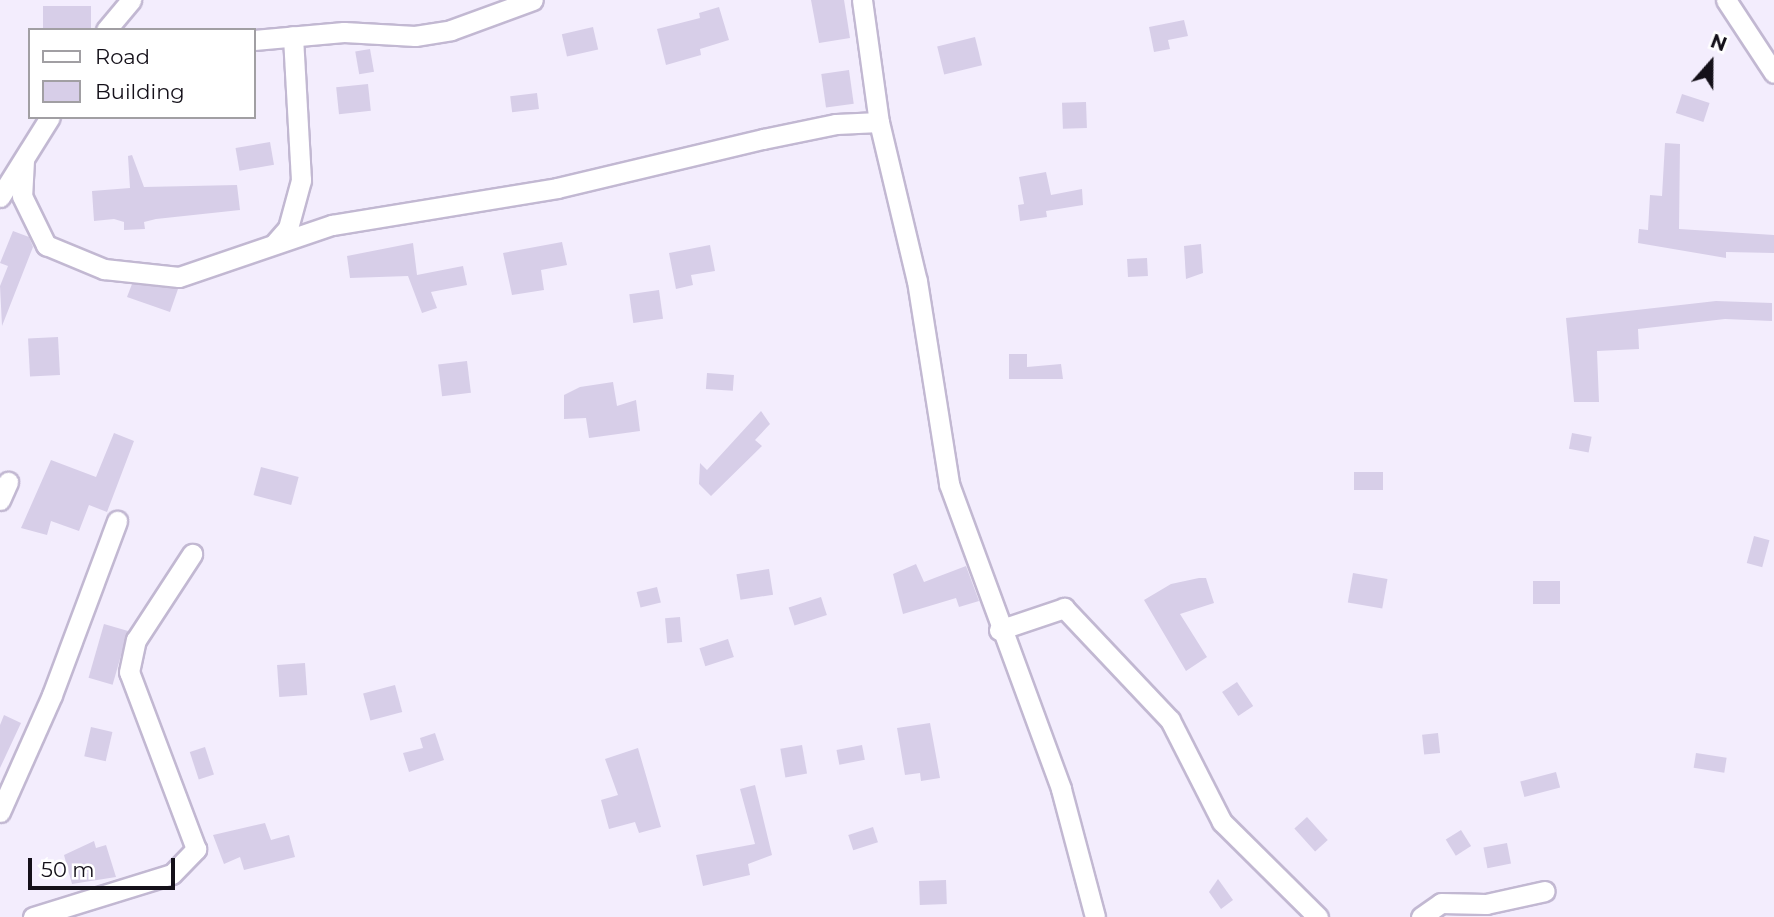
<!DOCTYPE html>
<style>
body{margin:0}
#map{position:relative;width:1774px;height:917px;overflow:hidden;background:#f3edfd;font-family:Montserrat,sans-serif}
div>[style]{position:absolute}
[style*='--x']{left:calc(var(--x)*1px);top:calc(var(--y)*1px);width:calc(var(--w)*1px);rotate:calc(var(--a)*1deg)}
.building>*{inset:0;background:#d7cee8;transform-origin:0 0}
.roads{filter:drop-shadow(2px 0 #c2b8d2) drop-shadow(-2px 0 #c2b8d2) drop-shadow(0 2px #c2b8d2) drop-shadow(0 -2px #c2b8d2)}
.minor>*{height:19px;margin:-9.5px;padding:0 9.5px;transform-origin:9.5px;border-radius:9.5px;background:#fff}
span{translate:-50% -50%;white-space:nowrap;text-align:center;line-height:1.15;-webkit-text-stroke:7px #fff;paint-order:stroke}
.legend{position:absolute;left:28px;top:28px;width:228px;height:91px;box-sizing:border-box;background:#fff;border:2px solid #a19fa3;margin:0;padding:9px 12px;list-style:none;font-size:21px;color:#141019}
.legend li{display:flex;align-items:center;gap:14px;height:35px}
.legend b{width:35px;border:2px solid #a19fa3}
.north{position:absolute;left:1676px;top:28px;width:70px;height:70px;-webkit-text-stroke:5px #fff;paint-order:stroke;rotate:21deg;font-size:19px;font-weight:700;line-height:28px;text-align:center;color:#141019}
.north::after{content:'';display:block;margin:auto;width:24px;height:32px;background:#141019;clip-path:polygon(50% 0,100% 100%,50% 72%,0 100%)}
.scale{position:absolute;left:28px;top:858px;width:147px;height:32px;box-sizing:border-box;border:4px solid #141019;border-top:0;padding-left:9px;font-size:21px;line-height:24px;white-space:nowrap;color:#141019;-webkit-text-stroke:5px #fff;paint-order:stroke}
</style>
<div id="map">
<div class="building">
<div style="clip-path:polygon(811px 0,844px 0,850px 38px,819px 43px)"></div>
<div style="left:91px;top:6px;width:23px;height:48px;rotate:90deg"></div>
<div style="clip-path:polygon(719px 7px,729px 40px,700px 49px,701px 55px,666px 65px,657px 29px,700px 18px,699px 13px)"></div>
<div style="clip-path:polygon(1184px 20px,1188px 36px,1168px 40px,1170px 49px,1154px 52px,1149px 27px)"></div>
<div style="left:593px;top:27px;width:23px;height:32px;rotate:77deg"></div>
<div style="left:975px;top:37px;width:29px;height:39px;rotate:76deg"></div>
<div style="left:370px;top:49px;width:23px;height:15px;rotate:80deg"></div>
<div style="left:849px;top:70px;width:34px;height:28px;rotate:82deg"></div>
<div style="left:368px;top:84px;width:27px;height:32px;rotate:84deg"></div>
<div style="left:537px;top:93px;width:16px;height:27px;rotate:83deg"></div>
<div style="left:1682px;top:94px;width:29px;height:20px;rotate:18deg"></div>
<div style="left:1086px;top:102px;width:26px;height:24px;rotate:88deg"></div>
<div style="left:270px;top:142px;width:23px;height:35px;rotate:80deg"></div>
<div style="clip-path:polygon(1665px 143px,1680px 144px,1679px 229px,1774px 235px,1774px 253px,1726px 252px,1726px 258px,1638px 243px,1639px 229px,1648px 230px,1650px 195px,1662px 196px)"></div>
<div style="clip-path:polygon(132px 155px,144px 187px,237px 185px,240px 210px,156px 219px,144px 222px,145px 229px,124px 230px,124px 222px,114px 219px,94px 221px,92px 191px,130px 188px,128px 156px)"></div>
<div style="clip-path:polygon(1046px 172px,1051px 195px,1082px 189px,1083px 205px,1046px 211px,1047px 217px,1020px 221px,1018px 205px,1024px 204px,1019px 177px)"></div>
<div style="clip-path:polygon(13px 231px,29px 237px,33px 247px,2px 326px,0 286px,8px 266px,0 263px)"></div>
<div style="clip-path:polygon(562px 242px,567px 265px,541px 270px,544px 290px,512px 295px,503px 253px)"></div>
<div style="clip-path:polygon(413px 243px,417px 275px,463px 266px,467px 285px,431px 292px,437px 308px,422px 313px,408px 276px,350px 278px,347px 256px)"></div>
<div style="clip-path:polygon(1201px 244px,1203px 273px,1186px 279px,1184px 246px)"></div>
<div style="clip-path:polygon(710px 245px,715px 271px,691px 275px,693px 285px,676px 289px,669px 253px)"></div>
<div style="left:1147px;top:258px;width:18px;height:20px;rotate:87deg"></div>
<div style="clip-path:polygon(132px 284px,178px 289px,170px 312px,127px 297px)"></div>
<div style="left:659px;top:290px;width:29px;height:30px;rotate:82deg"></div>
<div style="clip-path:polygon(1716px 301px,1772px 303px,1772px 321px,1725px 319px,1638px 329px,1639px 349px,1597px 351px,1599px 402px,1574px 402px,1566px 318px)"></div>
<div style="left:58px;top:337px;width:38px;height:30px;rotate:87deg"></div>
<div style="clip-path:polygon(1009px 354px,1027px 354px,1027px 367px,1061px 364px,1063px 379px,1009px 379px)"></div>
<div style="left:467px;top:361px;width:32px;height:29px;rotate:83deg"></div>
<div style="left:707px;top:373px;width:27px;height:16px;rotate:4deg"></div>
<div style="clip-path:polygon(613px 382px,617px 406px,636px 400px,640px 431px,589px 438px,586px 418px,564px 419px,564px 395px,580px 387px)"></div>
<div style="clip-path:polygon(761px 411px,770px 424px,755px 440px,762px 446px,711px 496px,699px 484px,700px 463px,707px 470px)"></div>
<div style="clip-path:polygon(114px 433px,134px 441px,107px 512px,89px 505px,79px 531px,51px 521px,47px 535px,21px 528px,51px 460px,96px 477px)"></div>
<div style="left:1572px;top:433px;width:20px;height:16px;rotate:11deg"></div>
<div style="left:261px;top:467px;width:39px;height:29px;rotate:15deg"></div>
<div style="left:1354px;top:472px;width:29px;height:18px"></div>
<div style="left:1754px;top:536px;width:16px;height:28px;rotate:15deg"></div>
<div style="clip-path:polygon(916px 564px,924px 582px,966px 566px,979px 601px,959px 607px,956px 598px,903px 614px,893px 574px)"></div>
<div style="left:769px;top:569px;width:26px;height:33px;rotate:81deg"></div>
<div style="left:1353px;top:573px;width:35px;height:30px;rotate:10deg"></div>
<div style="clip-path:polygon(1199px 578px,1206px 578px,1214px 603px,1180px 614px,1207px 657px,1186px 671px,1144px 600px,1171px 584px)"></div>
<div style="left:1533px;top:581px;width:27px;height:23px"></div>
<div style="left:657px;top:587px;width:16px;height:21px;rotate:76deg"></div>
<div style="left:821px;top:597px;width:19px;height:34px;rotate:72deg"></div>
<div style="left:680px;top:617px;width:25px;height:15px;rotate:85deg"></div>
<div style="left:104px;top:624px;width:25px;height:56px;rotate:16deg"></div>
<div style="left:728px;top:639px;width:19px;height:30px;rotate:72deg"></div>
<div style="left:305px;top:663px;width:32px;height:28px;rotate:86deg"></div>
<div style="left:1237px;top:682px;width:29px;height:18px;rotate:56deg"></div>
<div style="left:395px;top:685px;width:28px;height:33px;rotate:75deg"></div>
<div style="clip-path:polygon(4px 715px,21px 723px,0 768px,0 725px)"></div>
<div style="clip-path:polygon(930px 723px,940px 778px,921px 781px,920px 773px,905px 775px,897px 728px)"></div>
<div style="left:91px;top:727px;width:22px;height:30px;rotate:13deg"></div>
<div style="clip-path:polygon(435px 733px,444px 760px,409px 772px,403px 753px,423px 748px,420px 738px)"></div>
<div style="left:1438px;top:733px;width:20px;height:16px;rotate:84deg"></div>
<div style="left:802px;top:745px;width:29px;height:22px;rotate:80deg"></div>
<div style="left:862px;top:745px;width:15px;height:26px;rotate:79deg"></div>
<div style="left:205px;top:747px;width:29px;height:16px;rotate:72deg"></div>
<div style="clip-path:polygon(638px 748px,661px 827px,639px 833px,635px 822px,609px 829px,601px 800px,618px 795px,605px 759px)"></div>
<div style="left:1696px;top:753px;width:31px;height:15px;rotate:9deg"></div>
<div style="left:1556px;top:772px;width:16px;height:37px;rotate:75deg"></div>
<div style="clip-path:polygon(755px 785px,772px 855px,748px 864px,750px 875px,703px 886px,696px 855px,755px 844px,740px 789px)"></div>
<div style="left:1307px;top:817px;width:31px;height:17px;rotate:48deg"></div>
<div style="clip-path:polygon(265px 823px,271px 840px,289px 835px,295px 857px,244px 870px,240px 857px,224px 864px,213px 835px)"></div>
<div style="left:873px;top:827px;width:16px;height:26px;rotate:72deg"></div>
<div style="left:1461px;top:830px;width:19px;height:18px;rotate:58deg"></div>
<div style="clip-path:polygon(94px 841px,96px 848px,106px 845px,116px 877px,72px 884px,64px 855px)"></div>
<div style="left:1507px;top:843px;width:21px;height:24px;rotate:79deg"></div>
<div style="clip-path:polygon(1218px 879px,1233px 900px,1221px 909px,1209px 892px)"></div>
<div style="left:946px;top:880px;width:24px;height:27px;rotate:88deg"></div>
</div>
<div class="roads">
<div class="minor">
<div style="--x:862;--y:0;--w:123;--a:82.1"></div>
<div style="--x:879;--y:122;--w:163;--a:76.6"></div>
<div style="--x:917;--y:281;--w:206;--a:81"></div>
<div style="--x:949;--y:484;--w:325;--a:69.8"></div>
<div style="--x:1061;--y:789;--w:132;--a:75.1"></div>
<div style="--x:1726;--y:0;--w:87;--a:56.7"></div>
<div style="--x:106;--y:30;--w:39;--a:-50"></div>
<div style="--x:254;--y:40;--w:90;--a:-5.1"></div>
<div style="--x:344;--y:32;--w:71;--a:3.2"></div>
<div style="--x:415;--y:36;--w:36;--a:-9"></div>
<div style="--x:451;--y:30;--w:87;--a:-20.1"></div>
<div style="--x:24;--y:160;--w:36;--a:93"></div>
<div style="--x:22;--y:196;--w:55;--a:63.9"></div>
<div style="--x:46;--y:245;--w:63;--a:22.5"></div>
<div style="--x:104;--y:269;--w:75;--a:6.1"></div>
<div style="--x:179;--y:277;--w:162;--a:-18.8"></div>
<div style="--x:332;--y:225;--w:228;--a:-9.3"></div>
<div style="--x:557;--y:188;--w:212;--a:-13.4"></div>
<div style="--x:763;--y:139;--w:75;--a:-11.6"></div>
<div style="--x:836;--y:124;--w:43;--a:-2.7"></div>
<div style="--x:0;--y:197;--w:94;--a:-58"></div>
<div style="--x:275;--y:243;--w:20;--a:-49"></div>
<div style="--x:288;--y:228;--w:50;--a:-74.8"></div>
<div style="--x:301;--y:180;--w:144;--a:-93.2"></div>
<div style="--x:0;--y:500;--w:20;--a:-66"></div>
<div style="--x:999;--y:630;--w:69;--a:-18.7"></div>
<div style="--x:1064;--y:608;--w:154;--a:46.6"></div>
<div style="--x:1170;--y:720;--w:114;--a:63"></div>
<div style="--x:1222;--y:822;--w:135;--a:44.7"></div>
<div style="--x:0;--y:812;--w:128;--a:-66"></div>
<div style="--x:52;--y:695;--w:186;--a:-69.5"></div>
<div style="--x:33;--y:917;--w:145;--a:-17.2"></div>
<div style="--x:172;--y:874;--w:35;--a:-46"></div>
<div style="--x:196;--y:849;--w:189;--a:-110.7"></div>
<div style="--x:129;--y:672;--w:33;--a:-78"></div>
<div style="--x:136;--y:640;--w:103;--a:-56.9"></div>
<div style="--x:1421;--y:917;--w:24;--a:-35"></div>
<div style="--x:1441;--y:903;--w:45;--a:1.3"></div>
<div style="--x:1486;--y:904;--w:60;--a:-12.4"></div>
</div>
</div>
<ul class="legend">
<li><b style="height:9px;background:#fff"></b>Road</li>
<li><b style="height:19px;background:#d7cee8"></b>Building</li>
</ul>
<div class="north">N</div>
<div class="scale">50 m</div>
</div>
